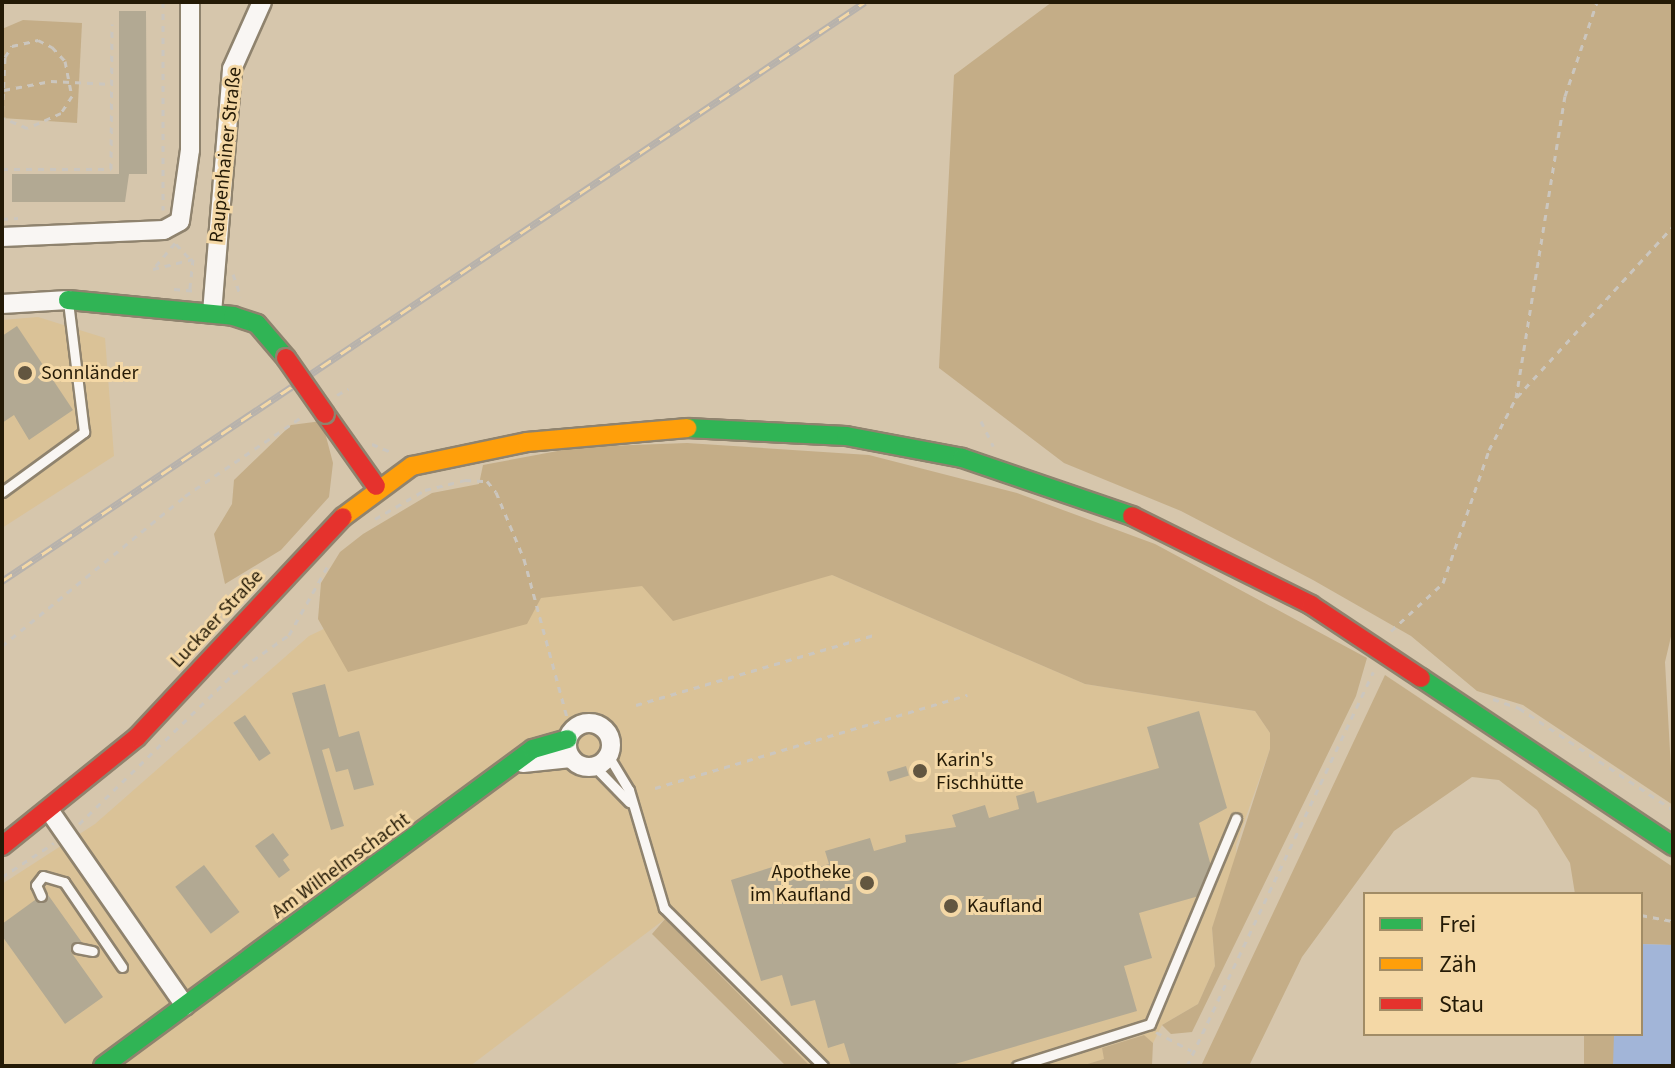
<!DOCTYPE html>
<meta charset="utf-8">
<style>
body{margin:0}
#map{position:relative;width:1675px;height:1068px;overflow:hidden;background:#d6c6ac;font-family:"Source Sans 3",sans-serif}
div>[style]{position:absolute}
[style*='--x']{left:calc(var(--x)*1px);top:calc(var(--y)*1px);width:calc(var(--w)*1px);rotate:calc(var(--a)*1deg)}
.built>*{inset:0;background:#dac297}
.green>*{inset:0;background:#c4ad87;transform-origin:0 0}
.water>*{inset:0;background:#a2b5d8}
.building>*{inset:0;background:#b2a993;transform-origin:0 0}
.path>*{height:3px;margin-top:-1.5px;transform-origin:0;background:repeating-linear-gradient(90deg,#cbc6be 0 6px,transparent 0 12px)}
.roads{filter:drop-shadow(2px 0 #8f836e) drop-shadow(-2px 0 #8f836e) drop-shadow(0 2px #8f836e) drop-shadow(0 -2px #8f836e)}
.lane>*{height:9px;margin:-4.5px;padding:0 4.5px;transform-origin:4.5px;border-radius:4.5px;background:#f9f6f3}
.street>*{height:18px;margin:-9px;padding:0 9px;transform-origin:9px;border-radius:9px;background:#f9f6f3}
.street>.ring{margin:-9px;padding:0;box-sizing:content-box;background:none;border:18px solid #f9f6f3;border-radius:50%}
.fast>*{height:18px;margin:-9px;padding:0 9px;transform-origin:9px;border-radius:9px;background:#30b455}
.slow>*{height:18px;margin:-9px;padding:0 9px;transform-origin:9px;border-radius:9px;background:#ff9f0a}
.jam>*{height:18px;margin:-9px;padding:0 9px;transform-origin:9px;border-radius:9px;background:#e5322d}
.rail>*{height:7px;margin-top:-3.5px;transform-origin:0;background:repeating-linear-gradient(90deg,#f4d8a6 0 12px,#b7b2ac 0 24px);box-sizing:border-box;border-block:2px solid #b7b2ac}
.bridges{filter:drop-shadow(2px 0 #8f836e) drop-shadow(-2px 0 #8f836e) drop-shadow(0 2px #8f836e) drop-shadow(0 -2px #8f836e)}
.jam-bridge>*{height:18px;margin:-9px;padding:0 9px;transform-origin:9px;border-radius:9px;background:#e5322d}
.dots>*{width:22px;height:22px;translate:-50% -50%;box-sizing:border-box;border:4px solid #f4d8a6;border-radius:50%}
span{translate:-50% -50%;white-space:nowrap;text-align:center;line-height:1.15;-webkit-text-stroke:6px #f4d8a6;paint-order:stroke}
.street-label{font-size:20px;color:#241a06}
.poi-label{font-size:20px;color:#241a06}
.left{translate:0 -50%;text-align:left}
.right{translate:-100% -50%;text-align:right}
.frame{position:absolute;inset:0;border:4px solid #241a06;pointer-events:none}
.legend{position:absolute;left:1363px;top:892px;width:280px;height:144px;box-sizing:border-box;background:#f4d8a6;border:2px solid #a18c66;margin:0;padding:10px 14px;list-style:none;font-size:24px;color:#241a06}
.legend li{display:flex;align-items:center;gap:16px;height:40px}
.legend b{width:40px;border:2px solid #a18c66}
</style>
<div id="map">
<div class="built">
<div style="clip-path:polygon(38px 317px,105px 338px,114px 456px,2px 528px,2px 320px)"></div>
<div style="clip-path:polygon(465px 562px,832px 575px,1085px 684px,1255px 711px,1270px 733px,1270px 749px,1236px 845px,1237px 866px,1212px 928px,1215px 966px,1198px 1004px,1162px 1025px,1153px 1043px,1143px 1035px,1102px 1048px,1105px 1059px,1081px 1066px,810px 1066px,665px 919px,470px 1066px,2px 1066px,2px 884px,95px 824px,309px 636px)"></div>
</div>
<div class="green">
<div style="clip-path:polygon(1052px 2px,1673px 2px,1673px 628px,1665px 662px,1673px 805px,1523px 705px,1477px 691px,1411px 636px,1313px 580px,1181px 511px,1064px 463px,939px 368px,954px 75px)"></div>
<div style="clip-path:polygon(23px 20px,82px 23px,77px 123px,2px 118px,2px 29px)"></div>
<div style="clip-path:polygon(322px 421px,333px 463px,329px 497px,281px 550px,225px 584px,214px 534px,232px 504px,234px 480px,291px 425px)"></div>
<div style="clip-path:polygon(687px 443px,869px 455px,1017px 493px,1155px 544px,1367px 658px,1356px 696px,1192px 1032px,1171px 1034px,1162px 1025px,1198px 1004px,1215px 966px,1212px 928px,1270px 749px,1270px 733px,1255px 711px,1085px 684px,832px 575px,673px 621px,642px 586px,541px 598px,527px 624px,348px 672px,318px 619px,321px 583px,340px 552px,363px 534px,432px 493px,479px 484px,483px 465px,579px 447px)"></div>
<div style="clip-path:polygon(1385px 675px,1673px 867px,1673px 945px,1641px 944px,1641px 894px,1575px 894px,1570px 863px,1537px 810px,1499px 780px,1472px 777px,1394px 831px,1302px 957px,1249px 1066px,1201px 1066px)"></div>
<div style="clip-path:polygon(665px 919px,716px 971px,810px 1066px,786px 1066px,652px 934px)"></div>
<div style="left:1584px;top:1034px;width:30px;height:32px"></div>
<div style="clip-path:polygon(1144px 1035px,1153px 1043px,1152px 1065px,1081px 1066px,1104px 1059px,1102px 1048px)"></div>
</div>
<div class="water">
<div style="clip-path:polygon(1641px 944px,1673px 945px,1673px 1066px,1613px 1066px,1614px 1034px,1641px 1034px)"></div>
</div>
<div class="building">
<div style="clip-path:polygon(119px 11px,146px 11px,147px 174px,129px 174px,125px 202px,12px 202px,12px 174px,119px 174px)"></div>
<div style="clip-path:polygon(17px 326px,73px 410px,29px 440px,14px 415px,2px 423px,2px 336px)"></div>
<div style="clip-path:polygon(325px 684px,339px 737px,359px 731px,374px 785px,354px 790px,348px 769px,336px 772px,329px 748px,322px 750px,344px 826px,331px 830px,292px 693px)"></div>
<div style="clip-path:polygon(1199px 711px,1227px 808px,1199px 823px,1211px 866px,1199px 896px,1139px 913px,1152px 958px,1124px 966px,1137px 1011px,948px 1066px,851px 1066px,844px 1043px,828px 1048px,815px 1000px,791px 1006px,782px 975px,761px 981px,731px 880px,779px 865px,782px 878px,829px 864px,825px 851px,870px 838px,874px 851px,906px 842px,905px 835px,956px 827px,952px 815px,985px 805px,989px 818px,1019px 809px,1016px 796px,1034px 791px,1037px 803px,1159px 768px,1147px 727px)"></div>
<div style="left:245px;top:715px;width:46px;height:14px;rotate:56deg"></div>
<div style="left:926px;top:761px;width:16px;height:16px;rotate:76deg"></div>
<div style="left:906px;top:766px;width:10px;height:20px;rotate:73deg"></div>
<div style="clip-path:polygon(273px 833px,289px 855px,283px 860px,290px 870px,279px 878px,255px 846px)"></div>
<div style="left:204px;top:865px;width:59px;height:36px;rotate:53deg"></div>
<div style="clip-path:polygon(46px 892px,83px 944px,71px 952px,103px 997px,65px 1024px,2px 936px,2px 924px)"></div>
</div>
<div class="path">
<div style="--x:163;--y:2;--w:208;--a:90"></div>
<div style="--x:4;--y:90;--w:48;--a:-10.8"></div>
<div style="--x:51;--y:81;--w:61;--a:2.8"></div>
<div style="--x:2;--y:123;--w:66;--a:-87.4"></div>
<div style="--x:5;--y:57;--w:13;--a:-58"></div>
<div style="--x:12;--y:46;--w:27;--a:-13"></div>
<div style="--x:38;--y:40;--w:16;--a:27"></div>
<div style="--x:52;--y:47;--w:19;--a:47"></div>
<div style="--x:65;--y:61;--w:36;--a:79"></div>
<div style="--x:72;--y:96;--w:20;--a:123"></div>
<div style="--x:61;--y:113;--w:37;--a:156"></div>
<div style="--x:27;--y:128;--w:25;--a:-157"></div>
<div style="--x:2;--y:169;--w:109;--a:0"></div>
<div style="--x:111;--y:169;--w:145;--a:-89.6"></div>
<div style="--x:2;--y:219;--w:16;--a:-4"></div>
<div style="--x:175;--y:243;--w:34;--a:130"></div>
<div style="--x:153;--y:269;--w:41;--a:-14"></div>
<div style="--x:193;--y:259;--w:30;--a:96"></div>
<div style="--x:176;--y:244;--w:19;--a:47"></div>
<div style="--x:233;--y:274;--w:24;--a:71"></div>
<div style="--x:174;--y:289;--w:24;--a:5"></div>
<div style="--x:337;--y:395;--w:13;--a:-29"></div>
<div style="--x:1517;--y:397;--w:231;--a:-47.6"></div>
<div style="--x:981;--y:421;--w:28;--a:64"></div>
<div style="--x:372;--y:444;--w:21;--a:23"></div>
<div style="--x:375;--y:519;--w:58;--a:-30.1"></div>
<div style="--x:425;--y:490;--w:41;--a:-14"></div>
<div style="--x:465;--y:480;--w:22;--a:3"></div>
<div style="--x:487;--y:481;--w:14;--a:51"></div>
<div style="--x:496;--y:492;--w:73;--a:67.3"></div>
<div style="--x:524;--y:559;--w:168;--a:74.8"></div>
<div style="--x:1391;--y:631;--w:71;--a:-42.7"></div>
<div style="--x:1443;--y:583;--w:141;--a:-70.9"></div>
<div style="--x:1489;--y:450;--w:59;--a:-62.6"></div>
<div style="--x:1516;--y:398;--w:306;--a:-80.8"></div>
<div style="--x:1565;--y:96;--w:99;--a:-71.2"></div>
<div style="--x:2;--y:646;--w:237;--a:-39.3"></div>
<div style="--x:185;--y:496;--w:143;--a:-34.1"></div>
<div style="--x:1493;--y:699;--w:28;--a:19"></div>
<div style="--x:1519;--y:708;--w:185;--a:33.5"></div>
<div style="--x:636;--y:705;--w:248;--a:-16.4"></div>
<div style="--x:655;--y:788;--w:326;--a:-16.6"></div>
<div style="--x:79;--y:824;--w:215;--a:-44.2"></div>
<div style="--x:233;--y:674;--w:68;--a:-34.9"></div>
<div style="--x:289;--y:635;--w:84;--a:-60.7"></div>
<div style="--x:2;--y:877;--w:62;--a:-33.2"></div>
<div style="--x:1641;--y:915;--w:33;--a:11"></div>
<div style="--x:1156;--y:1032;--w:40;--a:28"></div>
<div style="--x:1187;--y:1066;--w:436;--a:-64.7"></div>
</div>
<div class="roads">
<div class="lane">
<div style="--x:2;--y:492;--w:102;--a:-36.2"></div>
<div style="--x:84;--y:432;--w:132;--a:-97"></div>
<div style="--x:609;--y:757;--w:39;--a:59"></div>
<div style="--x:629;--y:790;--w:123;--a:73.5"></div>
<div style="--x:664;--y:908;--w:224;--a:44.8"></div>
<div style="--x:595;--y:767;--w:49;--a:45.8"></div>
<div style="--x:41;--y:896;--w:12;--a:-114"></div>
<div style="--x:36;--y:885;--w:11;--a:-52"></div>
<div style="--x:43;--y:876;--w:22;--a:16"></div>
<div style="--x:64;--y:882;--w:103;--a:55.7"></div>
<div style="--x:77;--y:948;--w:16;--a:11"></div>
<div style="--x:1017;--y:1066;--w:139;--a:-17.5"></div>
<div style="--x:1150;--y:1024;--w:223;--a:-67.3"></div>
</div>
<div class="street">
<div style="--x:2;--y:237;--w:162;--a:-2.5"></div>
<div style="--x:164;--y:230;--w:18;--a:-29"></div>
<div style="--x:180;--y:221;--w:72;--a:-82"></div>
<div style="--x:190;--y:150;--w:148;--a:-90"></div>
<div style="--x:2;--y:304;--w:66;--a:-3.5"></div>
<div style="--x:212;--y:313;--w:245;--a:-85.3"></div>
<div style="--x:232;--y:69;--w:73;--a:-65.9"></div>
<div class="ring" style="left:567px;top:723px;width:26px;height:26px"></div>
<div style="--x:523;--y:763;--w:48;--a:-5.9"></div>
<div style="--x:51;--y:813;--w:235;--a:55.2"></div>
</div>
<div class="fast">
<div style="--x:68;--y:300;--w:166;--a:5.5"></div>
<div style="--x:233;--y:316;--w:25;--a:18"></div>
<div style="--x:257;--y:324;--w:45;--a:49.5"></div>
<div style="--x:687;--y:428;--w:159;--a:2.9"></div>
<div style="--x:846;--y:436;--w:118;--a:10.7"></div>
<div style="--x:962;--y:458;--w:180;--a:18.8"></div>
<div style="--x:1421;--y:678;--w:303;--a:33.7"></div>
<div style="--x:103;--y:1066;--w:534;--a:-36.4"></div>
<div style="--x:533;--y:749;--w:36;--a:-16"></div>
</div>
<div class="slow">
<div style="--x:343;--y:517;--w:86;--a:-36.5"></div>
<div style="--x:412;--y:466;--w:117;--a:-11.8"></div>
<div style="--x:527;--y:442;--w:161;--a:-5"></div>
</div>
<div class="jam">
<div style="--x:325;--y:414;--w:88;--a:54.7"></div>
<div style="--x:1132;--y:516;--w:200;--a:26.4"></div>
<div style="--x:1311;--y:605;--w:132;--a:33.6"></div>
<div style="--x:2;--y:846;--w:174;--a:-38.9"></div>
<div style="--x:137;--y:737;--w:301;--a:-46.9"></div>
</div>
</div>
<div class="rail">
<div style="--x:2;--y:581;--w:1039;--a:-33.86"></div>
</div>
<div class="bridges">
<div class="jam-bridge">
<div style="--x:286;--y:358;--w:68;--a:55.1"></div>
</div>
</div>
<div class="dots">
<div style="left:25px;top:373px;background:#625640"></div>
<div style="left:920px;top:771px;background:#625640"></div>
<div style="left:867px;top:883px;background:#625640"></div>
<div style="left:951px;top:906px;background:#625640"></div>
</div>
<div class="street-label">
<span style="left:226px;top:155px;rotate:-84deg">Raupenhainer Straße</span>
<span style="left:217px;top:619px;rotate:-47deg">Luckaer Straße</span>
<span style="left:341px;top:866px;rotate:-36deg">Am Wilhelmschacht</span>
</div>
<div class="poi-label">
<span class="left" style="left:41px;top:373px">Sonnländer</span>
<span class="left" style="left:936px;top:772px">Karin's<br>Fischhütte</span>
<span class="right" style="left:851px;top:884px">Apotheke<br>im Kaufland</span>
<span class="left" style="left:967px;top:906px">Kaufland</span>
</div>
<div class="frame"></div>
<ul class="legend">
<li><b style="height:10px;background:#30b455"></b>Frei</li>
<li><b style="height:10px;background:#ff9f0a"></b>Zäh</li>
<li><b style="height:10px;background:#e5322d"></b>Stau</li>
</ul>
</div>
